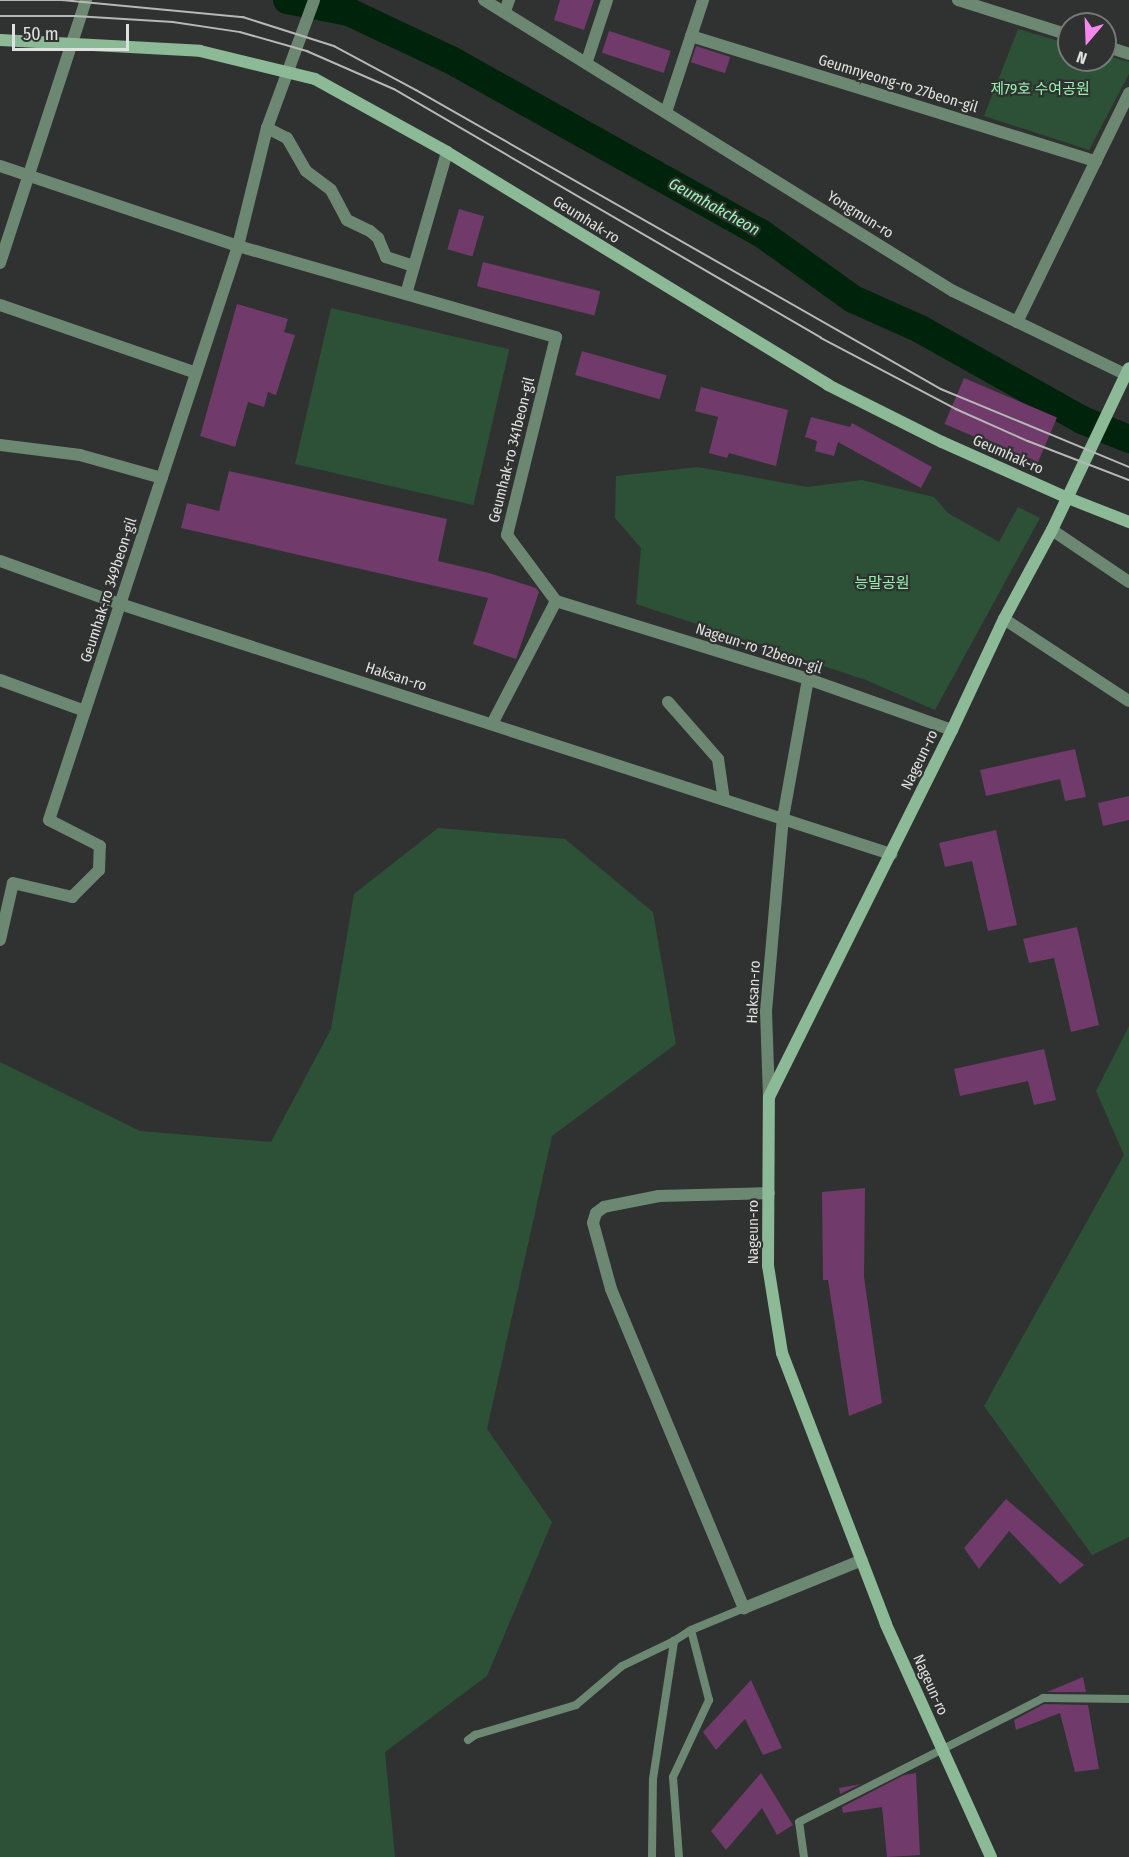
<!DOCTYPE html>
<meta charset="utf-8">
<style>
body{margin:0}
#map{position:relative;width:1129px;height:1857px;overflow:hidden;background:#2f3230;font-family:"Fira Sans Condensed","Noto Sans KR",sans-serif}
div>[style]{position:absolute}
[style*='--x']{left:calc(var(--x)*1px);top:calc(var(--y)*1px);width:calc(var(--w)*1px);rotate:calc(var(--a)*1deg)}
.green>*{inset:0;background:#2c5137;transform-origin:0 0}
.river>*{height:28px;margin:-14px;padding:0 14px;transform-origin:14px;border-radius:14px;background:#00230c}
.building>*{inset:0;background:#703a6b;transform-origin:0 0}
.lane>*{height:8px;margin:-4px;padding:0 4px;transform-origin:4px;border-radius:4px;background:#6c8873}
.street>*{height:12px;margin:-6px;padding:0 6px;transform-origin:6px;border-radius:6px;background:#6c8873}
.secondary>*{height:12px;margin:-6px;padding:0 6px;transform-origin:6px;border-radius:6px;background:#8cba97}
.tram>*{height:1.5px;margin:-0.75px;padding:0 0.75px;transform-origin:0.75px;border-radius:0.75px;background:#b5b8b6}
span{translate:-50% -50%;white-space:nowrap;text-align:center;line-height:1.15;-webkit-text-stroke:4.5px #2f3230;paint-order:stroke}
.street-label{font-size:15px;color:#dfe1df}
.park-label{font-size:15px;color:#94f3af}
.water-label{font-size:16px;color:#9af9b4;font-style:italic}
.north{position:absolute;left:1057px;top:12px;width:60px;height:60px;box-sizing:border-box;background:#2f3230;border:2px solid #757876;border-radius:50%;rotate:199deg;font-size:16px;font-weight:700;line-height:24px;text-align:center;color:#dfe1df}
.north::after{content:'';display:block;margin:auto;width:21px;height:27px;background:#f688ed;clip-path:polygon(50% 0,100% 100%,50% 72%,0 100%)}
.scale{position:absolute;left:12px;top:24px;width:117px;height:27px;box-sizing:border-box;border:3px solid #dfe1df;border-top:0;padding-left:8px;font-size:18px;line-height:21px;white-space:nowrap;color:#dfe1df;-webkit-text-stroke:4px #2f3230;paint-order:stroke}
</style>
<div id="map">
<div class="green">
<div style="clip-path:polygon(1018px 29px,1069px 44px,1069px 60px,1105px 60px,1105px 55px,1129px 62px,1129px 74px,1089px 150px,984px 116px)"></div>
<div style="left:331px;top:308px;width:183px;height:160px;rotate:13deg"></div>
<div style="clip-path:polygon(698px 467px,807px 487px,862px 480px,934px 497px,948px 513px,999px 542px,1018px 507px,1040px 518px,935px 710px,866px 680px,636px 604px,641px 548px,615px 518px,616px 476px)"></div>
<div style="clip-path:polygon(438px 828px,565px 839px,653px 912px,676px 1044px,552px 1136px,487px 1429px,552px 1522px,487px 1676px,385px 1752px,395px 1857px,0 1857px,0 1062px,140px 1131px,271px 1142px,331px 1029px,354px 894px)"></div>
<div style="clip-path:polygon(1129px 1026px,1129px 1537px,1092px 1555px,984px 1406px,1124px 1155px,1096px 1091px)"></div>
</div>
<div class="river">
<div style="--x:287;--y:0;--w:63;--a:11"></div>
<div style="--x:349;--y:12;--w:113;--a:25.2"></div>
<div style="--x:451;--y:60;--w:355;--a:29.2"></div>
<div style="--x:761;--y:233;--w:113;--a:35.7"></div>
<div style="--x:853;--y:299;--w:73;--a:24.1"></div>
<div style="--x:920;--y:329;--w:186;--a:29.3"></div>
<div style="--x:1082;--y:420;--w:51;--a:22"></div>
</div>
<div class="building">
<div style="clip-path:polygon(560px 0,594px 0,584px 30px,554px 20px)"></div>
<div style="left:609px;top:31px;width:65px;height:23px;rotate:18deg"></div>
<div style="left:696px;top:46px;width:36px;height:17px;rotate:18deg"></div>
<div style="left:459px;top:209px;width:26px;height:42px;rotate:16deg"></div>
<div style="left:483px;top:262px;width:121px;height:25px;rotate:14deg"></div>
<div style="clip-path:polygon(237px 304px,288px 319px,284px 332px,295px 335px,276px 395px,268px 392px,264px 407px,248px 402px,235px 447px,200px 436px)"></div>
<div style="left:582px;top:351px;width:88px;height:25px;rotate:16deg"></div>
<div style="left:964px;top:378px;width:101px;height:50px;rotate:23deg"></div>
<div style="clip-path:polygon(701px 387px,788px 410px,776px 466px,729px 453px,727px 458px,709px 453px,718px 417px,695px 411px)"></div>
<div style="clip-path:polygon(811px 417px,850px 427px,852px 423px,932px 467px,921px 488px,838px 442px,834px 456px,815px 451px,817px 441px,805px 437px)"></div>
<div style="clip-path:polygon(229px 471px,447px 519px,438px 561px,489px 573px,536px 588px,539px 592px,516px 659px,473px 644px,488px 598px,181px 528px,187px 503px,219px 511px)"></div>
<div style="clip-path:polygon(1075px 749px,1086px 797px,1065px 801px,1060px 779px,986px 796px,980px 770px)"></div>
<div style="clip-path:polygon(1129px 796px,1129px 820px,1103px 826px,1098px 803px)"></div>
<div style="clip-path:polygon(996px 830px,1017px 925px,988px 931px,972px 861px,945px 867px,939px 843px)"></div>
<div style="clip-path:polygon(1077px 927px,1099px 1025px,1071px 1032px,1054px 958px,1029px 963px,1023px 939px)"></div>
<div style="clip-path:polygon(1044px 1049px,1056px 1100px,1034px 1105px,1028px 1081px,960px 1096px,954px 1069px)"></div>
<div style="clip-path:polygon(865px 1188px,864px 1277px,882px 1403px,849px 1416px,828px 1280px,823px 1280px,822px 1192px)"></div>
<div style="clip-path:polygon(1006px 1499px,1084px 1565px,1060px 1584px,1009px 1531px,979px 1569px,964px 1548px)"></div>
<div style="clip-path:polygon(1083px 1677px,1086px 1692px,1047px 1692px)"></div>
<div style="clip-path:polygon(751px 1680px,782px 1748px,763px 1755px,745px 1719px,716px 1750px,703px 1732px)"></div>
<div style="clip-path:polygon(1044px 1704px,1088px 1705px,1099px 1769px,1075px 1772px,1060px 1713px,1016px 1730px,1014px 1720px)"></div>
<div style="clip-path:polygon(761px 1773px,793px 1825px,777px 1835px,762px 1808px,726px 1850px,711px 1831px)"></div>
<div style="clip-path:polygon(916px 1773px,920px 1855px,887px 1857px,882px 1807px,843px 1813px,842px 1807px,904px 1775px)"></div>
<div style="clip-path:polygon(861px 1784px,840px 1794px,839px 1788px)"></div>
</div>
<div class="lane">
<div style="--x:468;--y:1740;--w:9;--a:-36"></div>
<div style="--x:475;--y:1735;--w:105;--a:-16.5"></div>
<div style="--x:576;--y:1705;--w:60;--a:-40.3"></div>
<div style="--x:622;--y:1666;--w:58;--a:-25.7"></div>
<div style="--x:652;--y:1857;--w:78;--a:-89.3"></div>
<div style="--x:653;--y:1779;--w:140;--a:-81.3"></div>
<div style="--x:674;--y:1641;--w:20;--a:-33"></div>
<div style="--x:679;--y:1857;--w:80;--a:-94.3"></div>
<div style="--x:673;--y:1777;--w:85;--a:-64.9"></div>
<div style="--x:709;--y:1700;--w:72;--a:-104.4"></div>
<div style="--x:691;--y:1630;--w:57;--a:-22.5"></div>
<div style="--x:804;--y:1857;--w:35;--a:-98"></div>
<div style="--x:799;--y:1822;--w:274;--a:-26.9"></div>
<div style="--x:1043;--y:1698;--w:86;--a:0.7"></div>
</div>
<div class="street">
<div style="--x:484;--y:0;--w:552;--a:31.82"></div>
<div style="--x:953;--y:291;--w:195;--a:25.8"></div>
<div style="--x:958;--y:0;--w:116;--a:17.5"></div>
<div style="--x:505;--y:11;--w:12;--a:-70"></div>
<div style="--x:691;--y:36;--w:424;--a:17.2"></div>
<div style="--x:1105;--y:46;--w:25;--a:18"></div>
<div style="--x:587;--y:61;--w:64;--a:-71.8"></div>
<div style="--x:666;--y:112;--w:118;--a:-71.7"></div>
<div style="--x:267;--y:128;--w:22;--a:27"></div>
<div style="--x:287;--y:138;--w:38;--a:60"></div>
<div style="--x:306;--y:171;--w:31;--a:37"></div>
<div style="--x:331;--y:190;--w:34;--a:62"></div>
<div style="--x:347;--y:220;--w:25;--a:26"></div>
<div style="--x:370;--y:231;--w:11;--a:41"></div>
<div style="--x:378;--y:238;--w:21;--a:67"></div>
<div style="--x:386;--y:257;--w:29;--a:18"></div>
<div style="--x:0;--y:166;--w:251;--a:18.6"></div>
<div style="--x:238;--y:246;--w:331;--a:16"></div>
<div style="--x:556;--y:337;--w:204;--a:103.9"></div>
<div style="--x:507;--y:535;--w:82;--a:53.4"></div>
<div style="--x:556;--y:601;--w:139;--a:117.5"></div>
<div style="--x:0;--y:263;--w:277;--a:-71.9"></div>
<div style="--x:406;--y:294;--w:148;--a:-73.9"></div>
<div style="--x:0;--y:305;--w:207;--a:19.1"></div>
<div style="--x:1017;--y:322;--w:255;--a:-63.9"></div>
<div style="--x:0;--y:445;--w:81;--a:7.1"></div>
<div style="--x:80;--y:455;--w:85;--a:15.7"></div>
<div style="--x:1052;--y:530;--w:93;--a:34"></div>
<div style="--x:0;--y:561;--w:127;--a:19.7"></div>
<div style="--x:120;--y:604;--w:811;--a:17.97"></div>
<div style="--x:556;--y:601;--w:264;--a:17.2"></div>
<div style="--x:808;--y:679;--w:153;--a:19.5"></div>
<div style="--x:1004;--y:619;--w:149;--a:33.3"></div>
<div style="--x:0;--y:680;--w:90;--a:20"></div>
<div style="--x:668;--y:702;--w:76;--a:48.7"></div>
<div style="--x:718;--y:759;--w:41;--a:81.7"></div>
<div style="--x:0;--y:940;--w:58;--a:-77.2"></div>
<div style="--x:13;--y:883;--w:61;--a:13.3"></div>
<div style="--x:72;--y:897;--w:38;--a:-45"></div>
<div style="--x:99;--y:870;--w:24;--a:-88"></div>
<div style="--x:100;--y:846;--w:57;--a:-153"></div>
<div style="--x:49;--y:820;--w:604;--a:-71.77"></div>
<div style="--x:238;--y:246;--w:122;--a:-76.2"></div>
<div style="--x:267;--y:128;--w:136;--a:-69.8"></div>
<div style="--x:769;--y:1097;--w:86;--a:-92"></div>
<div style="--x:766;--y:1011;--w:194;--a:-85"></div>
<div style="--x:783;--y:818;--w:141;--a:-79.8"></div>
<div style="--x:769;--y:1193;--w:110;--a:178.4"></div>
<div style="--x:659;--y:1196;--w:56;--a:168.7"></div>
<div style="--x:604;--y:1207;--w:10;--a:143"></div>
<div style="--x:596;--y:1213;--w:10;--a:107"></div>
<div style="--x:593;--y:1223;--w:68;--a:74.7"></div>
<div style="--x:611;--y:1289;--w:346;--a:67.4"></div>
<div style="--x:744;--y:1608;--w:127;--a:-22.1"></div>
</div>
<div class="secondary">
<div style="--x:0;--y:40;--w:200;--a:3.1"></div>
<div style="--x:200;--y:51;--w:118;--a:13.7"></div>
<div style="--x:315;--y:79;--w:151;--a:28.9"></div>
<div style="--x:447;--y:152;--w:447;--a:31.4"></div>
<div style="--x:828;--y:385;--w:127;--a:26.6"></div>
<div style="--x:942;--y:442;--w:138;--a:24"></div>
<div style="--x:1068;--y:498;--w:66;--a:21.5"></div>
<div style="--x:991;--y:1857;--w:256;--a:-114.3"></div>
<div style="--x:886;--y:1624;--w:290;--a:-111"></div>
<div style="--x:782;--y:1353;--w:88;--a:-99.1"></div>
<div style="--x:768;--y:1266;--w:169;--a:-89.7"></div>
<div style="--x:769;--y:1097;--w:410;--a:-63.5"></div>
<div style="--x:952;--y:730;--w:123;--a:-64.9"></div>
<div style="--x:1004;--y:619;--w:101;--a:-61.7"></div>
<div style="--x:1052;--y:530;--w:179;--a:-64.6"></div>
</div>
<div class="tram">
<div style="--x:0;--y:0;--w:62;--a:0"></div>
<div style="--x:62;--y:0;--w:182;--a:5.4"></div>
<div style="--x:243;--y:17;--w:96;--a:17.7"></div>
<div style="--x:334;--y:46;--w:93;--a:28.2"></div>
<div style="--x:416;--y:90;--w:604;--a:29.66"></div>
<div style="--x:941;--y:389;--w:204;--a:22.5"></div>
<div style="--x:0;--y:16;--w:75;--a:0"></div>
<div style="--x:75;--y:16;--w:98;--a:3.5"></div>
<div style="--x:173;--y:22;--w:68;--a:8.5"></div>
<div style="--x:240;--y:32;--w:70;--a:15.8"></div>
<div style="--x:307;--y:51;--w:95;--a:23.6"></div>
<div style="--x:394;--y:89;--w:494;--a:30.2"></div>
<div style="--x:821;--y:338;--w:153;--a:27.7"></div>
<div style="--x:956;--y:409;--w:79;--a:24"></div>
<div style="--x:1028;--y:441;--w:108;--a:21.1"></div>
</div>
<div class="street-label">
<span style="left:898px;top:84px;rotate:17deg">Geumnyeong-ro 27beon-gil</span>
<span style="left:860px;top:215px;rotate:32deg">Yongmun-ro</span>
<span style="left:586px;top:220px;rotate:32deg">Geumhak-ro</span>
<span style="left:512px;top:450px;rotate:-76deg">Geumhak-ro 341beon-gil</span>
<span style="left:1008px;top:455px;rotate:24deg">Geumhak-ro</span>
<span style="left:109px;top:590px;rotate:-72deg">Geumhak-ro 349beon-gil</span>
<span style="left:759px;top:649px;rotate:18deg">Nageun-ro 12beon-gil</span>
<span style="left:396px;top:677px;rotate:18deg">Haksan-ro</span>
<span style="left:920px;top:760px;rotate:-64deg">Nageun-ro</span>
<span style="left:754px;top:992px;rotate:-87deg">Haksan-ro</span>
<span style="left:754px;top:1232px;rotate:-90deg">Nageun-ro</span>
<span style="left:930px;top:1685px;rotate:66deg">Nageun-ro</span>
</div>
<div class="park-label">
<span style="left:1040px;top:90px">제79호 수여공원</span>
<span style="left:882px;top:584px">능말공원</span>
</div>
<div class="water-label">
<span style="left:714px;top:207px;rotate:29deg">Geumhakcheon</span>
</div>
<div class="north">N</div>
<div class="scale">50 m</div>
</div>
